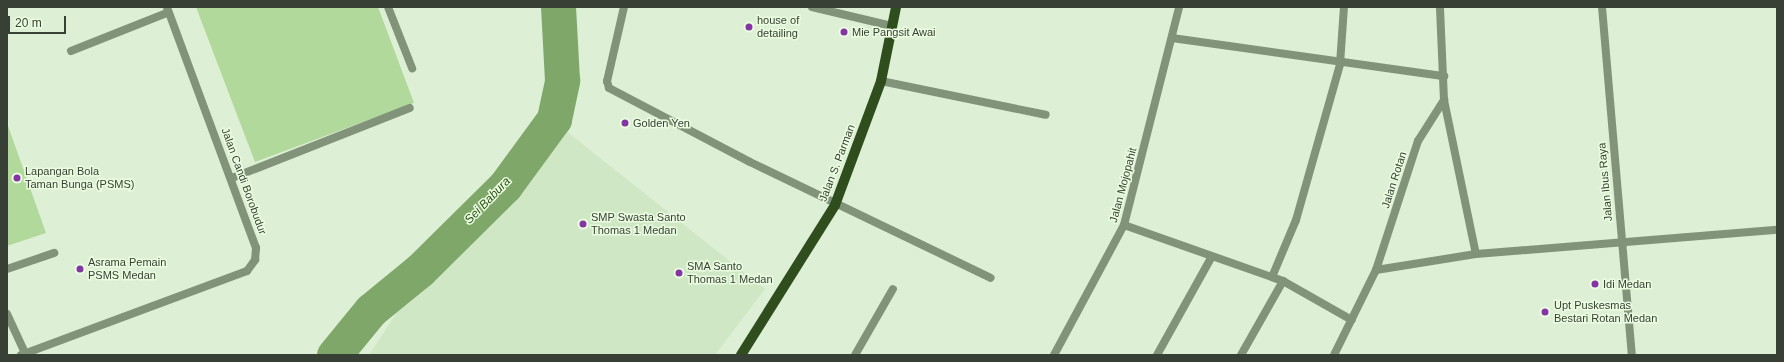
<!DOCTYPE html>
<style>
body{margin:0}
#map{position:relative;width:1784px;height:362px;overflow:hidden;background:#ddefd4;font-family:Arial,sans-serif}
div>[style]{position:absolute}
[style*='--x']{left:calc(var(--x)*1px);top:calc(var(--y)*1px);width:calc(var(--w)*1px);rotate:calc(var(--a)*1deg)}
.built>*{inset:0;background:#d0e7c5}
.green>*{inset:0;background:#b1d99c}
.river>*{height:35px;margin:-17.5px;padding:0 17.5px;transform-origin:17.5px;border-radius:17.5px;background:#7fa76a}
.service>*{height:8px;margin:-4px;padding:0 4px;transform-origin:4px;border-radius:4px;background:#819379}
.minor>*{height:8px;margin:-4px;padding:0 4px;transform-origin:4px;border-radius:4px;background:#819379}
.primary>*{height:10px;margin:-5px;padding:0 5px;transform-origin:5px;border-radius:5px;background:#2f4d1d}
.dots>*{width:11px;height:11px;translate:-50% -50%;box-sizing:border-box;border:2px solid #eafde1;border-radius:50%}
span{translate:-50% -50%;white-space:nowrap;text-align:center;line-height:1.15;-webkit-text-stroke:3px #eafde1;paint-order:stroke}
.poi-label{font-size:11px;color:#383f34}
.left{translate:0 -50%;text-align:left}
.street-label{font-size:11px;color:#383f34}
.water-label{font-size:12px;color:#2c5111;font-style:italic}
.frame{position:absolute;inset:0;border:8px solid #383f34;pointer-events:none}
.scale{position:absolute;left:8px;top:16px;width:58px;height:18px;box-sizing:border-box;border:2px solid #383f34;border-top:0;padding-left:5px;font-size:12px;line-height:14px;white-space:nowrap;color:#383f34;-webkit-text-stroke:3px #eafde1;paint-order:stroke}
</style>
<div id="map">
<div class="built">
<div style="clip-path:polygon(566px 131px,765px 289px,715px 355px,369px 355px,403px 303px,464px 244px)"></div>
</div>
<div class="green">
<div style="clip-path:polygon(196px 7px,378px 7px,414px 103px,255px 162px)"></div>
<div style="clip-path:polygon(7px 123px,46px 233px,7px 246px)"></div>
</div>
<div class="river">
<div style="--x:334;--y:355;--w:58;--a:-50.6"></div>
<div style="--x:371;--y:310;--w:63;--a:-39.2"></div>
<div style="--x:420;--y:270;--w:120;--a:-44.7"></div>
<div style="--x:505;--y:186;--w:83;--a:-53.8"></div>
<div style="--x:554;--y:119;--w:40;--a:-78"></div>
<div style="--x:562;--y:80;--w:73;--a:-93.1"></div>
</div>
<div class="service">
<div style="--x:71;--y:51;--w:105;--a:-21.7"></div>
<div style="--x:7;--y:269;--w:50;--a:-18.8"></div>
<div style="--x:7;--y:314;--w:43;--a:65.2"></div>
</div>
<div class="minor">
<div style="--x:388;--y:7;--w:66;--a:68.5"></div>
<div style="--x:624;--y:7;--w:76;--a:102.9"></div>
<div style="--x:607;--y:81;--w:7;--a:74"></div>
<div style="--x:609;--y:88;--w:159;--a:27.7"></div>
<div style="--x:750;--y:162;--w:267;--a:25.7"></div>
<div style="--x:812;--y:7;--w:82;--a:13.4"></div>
<div style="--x:1602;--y:7;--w:349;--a:85.1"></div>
<div style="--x:1172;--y:38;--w:275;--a:8"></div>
<div style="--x:881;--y:81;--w:168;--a:11.6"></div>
<div style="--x:1444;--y:100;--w:157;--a:78.3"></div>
<div style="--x:232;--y:178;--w:191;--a:-21.5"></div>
<div style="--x:1124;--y:225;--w:169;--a:19.4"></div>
<div style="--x:1283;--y:281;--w:79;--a:29.5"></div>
<div style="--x:1376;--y:270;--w:101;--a:-9.1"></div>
<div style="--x:1476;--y:254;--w:302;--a:-4.6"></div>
<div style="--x:1272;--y:277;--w:62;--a:-67.2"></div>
<div style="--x:1296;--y:220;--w:162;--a:-74.2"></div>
<div style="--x:1340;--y:64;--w:57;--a:-86"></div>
<div style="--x:21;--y:355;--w:241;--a:-20.4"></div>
<div style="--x:247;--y:271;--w:14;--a:-54"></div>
<div style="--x:255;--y:260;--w:12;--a:-85"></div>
<div style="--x:256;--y:248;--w:257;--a:-110.3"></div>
<div style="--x:855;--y:355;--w:76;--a:-60.1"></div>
<div style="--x:1054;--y:355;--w:148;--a:-61.7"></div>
<div style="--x:1124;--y:225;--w:225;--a:-75.8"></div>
<div style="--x:1157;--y:355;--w:111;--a:-60.9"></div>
<div style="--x:1241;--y:355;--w:85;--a:-60.4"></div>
<div style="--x:1334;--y:355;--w:95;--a:-63.7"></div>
<div style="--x:1376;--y:270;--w:136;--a:-72"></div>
<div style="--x:1418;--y:141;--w:49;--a:-57.6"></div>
<div style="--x:1444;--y:100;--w:93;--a:-92.5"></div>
</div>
<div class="primary">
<div style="--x:741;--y:355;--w:177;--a:-57.9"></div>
<div style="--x:835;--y:205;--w:132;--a:-69.6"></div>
<div style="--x:881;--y:81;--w:76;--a:-78.5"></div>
</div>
<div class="dots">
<div style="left:749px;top:27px;background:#8434a3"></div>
<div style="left:844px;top:32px;background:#8434a3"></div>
<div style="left:625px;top:123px;background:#8434a3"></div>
<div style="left:17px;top:178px;background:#8434a3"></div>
<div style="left:583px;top:224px;background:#8434a3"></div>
<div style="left:80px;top:269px;background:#8434a3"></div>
<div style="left:679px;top:273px;background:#8434a3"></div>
<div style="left:1595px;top:284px;background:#8434a3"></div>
<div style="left:1545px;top:312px;background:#8434a3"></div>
</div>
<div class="poi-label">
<span class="left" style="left:757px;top:27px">house of<br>detailing</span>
<span class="left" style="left:852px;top:32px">Mie Pangsit Awai</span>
<span class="left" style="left:633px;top:123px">Golden Yen</span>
<span class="left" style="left:25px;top:178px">Lapangan Bola<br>Taman Bunga (PSMS)</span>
<span class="left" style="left:591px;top:224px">SMP Swasta Santo<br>Thomas 1 Medan</span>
<span class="left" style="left:88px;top:269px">Asrama Pemain<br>PSMS Medan</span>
<span class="left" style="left:687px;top:273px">SMA Santo<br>Thomas 1 Medan</span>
<span class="left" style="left:1603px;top:284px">Idi Medan</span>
<span class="left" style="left:1554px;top:312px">Upt Puskesmas<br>Bestari Rotan Medan</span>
</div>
<div class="street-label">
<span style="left:837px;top:163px;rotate:-69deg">Jalan S. Parman</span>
<span style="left:1394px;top:180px;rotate:-72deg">Jalan Rotan</span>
<span style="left:244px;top:181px;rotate:70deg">Jalan Candi Borobudur</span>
<span style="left:1605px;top:182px;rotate:-95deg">Jalan Ibus Raya</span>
<span style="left:1123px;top:185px;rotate:-75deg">Jalan Mojopahit</span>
</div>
<div class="water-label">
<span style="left:488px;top:201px;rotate:-46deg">Sei Babura</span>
</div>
<div class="frame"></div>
<div class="scale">20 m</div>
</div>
